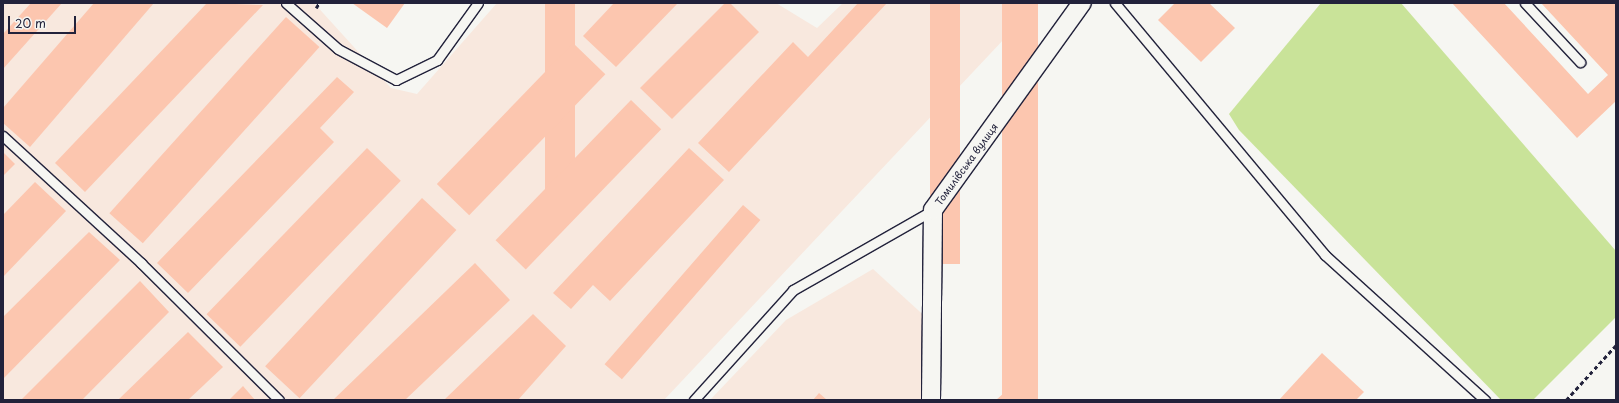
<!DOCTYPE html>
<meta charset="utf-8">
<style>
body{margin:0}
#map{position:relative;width:1619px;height:403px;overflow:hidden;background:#f6f6f2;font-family:"Playpen Sans",sans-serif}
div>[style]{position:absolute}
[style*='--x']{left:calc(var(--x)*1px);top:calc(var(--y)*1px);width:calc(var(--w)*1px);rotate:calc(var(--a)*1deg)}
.built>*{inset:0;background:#f8e8de}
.green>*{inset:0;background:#c9e399}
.building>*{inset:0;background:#fcc6af;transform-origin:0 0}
.path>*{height:2.5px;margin-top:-1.25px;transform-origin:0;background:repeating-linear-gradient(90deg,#22223b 0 4px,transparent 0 7px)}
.roads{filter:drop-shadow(1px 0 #22223b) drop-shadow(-1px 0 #22223b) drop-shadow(0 1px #22223b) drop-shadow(0 -1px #22223b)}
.service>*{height:9px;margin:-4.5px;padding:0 4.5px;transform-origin:4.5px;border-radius:4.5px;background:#f6f6f2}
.minor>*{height:18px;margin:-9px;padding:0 9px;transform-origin:9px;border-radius:9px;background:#f6f6f2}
span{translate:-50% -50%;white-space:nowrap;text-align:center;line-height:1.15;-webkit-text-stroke:3px #f6f6f2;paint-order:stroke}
.street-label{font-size:10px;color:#22223b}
.frame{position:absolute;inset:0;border:4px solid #22223b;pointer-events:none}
.scale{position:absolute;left:8px;top:16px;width:68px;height:18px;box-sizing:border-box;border:2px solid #22223b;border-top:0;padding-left:5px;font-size:12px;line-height:14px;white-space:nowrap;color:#22223b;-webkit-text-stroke:3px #f6f6f2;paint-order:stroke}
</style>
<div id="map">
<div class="built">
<div style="clip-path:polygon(3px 3px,314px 3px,391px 88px,417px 94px,497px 3px,776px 3px,817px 28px,843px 3px,1038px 3px,664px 400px,3px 400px)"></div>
<div style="clip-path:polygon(873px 269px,930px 321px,925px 400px,710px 400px,786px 320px)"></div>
</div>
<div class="green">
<div style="clip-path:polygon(1321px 3px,1401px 3px,1616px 251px,1616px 317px,1533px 400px,1501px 400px,1239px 130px,1229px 114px)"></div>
</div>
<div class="building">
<div style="clip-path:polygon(31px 3px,62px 3px,3px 69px,3px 34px)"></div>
<div style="clip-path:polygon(94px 3px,154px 3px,30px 147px,3px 123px,3px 108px)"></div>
<div style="clip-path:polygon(207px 3px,263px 5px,85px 192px,55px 163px)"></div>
<div style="clip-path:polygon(352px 3px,405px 3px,387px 28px)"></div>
<div style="left:545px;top:3px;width:30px;height:205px"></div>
<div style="clip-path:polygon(614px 3px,678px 3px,616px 67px,583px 36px)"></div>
<div style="clip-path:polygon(725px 3px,730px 3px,759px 32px,672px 119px,640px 88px)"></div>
<div style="clip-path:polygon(858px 3px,887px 3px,729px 172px,698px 143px,793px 42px,808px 57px)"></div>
<div style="left:930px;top:3px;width:30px;height:261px"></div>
<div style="left:1002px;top:3px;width:36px;height:514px"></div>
<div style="clip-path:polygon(1175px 3px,1209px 3px,1235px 28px,1201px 62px,1158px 20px)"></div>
<div style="clip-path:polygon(1452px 3px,1504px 3px,1588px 94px,1608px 75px,1541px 3px,1616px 3px,1616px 101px,1577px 138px)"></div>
<div style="left:286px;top:17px;width:45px;height:264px;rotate:42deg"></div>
<div style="left:573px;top:43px;width:45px;height:196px;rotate:44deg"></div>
<div style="clip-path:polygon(337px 77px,354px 92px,320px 128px,334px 142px,188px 293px,157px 263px)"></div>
<div style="left:631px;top:100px;width:42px;height:195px;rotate:44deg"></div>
<div style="left:367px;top:148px;width:47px;height:231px;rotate:44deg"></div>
<div style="clip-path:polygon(689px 148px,724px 180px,610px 301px,593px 285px,571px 309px,553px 293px)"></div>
<div style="clip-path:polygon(3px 152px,15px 164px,3px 176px)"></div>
<div style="clip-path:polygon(35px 182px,66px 211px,3px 277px,3px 215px)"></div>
<div style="left:422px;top:198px;width:47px;height:230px;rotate:43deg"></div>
<div style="left:743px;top:205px;width:23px;height:211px;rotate:41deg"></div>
<div style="clip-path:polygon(89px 232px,120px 260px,3px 379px,3px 317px)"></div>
<div style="clip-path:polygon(475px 263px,510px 300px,405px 400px,333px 400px)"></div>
<div style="clip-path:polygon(140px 281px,169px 312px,82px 400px,21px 400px)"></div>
<div style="clip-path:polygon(533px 314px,566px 346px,518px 400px,444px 400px)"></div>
<div style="clip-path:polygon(188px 332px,223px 367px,188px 400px,118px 400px)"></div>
<div style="clip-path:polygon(1322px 353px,1364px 392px,1356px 400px,1279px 400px)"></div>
<div style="clip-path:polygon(243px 386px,255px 400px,229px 400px)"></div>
<div style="clip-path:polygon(1012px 386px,1023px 400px,996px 400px)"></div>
<div style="clip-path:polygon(819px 393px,827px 400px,813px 400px)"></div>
</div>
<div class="path">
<div style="--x:316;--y:8;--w:6;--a:-59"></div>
<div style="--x:1566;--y:400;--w:74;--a:-47.7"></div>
</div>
<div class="roads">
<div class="service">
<div style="--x:286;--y:3;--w:69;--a:41.5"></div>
<div style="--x:338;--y:49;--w:66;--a:28.1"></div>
<div style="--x:396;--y:80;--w:46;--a:-26"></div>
<div style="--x:437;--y:60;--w:70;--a:-54.3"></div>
<div style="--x:1115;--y:3;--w:328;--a:50.2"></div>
<div style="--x:1325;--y:255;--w:216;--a:42.2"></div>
<div style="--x:1525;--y:3;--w:81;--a:47"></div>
<div style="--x:3;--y:136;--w:188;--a:42.6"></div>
<div style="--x:141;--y:263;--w:194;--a:44.8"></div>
<div style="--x:694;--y:400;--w:148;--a:-48"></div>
<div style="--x:793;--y:290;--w:161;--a:-29.7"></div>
</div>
<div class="minor">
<div style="--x:931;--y:400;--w:190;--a:-89.4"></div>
<div style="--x:933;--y:210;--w:255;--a:-54.3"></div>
</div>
</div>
<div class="street-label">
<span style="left:966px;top:164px;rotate:-54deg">Томилівська вулиця</span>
</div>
<div class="frame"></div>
<div class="scale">20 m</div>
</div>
